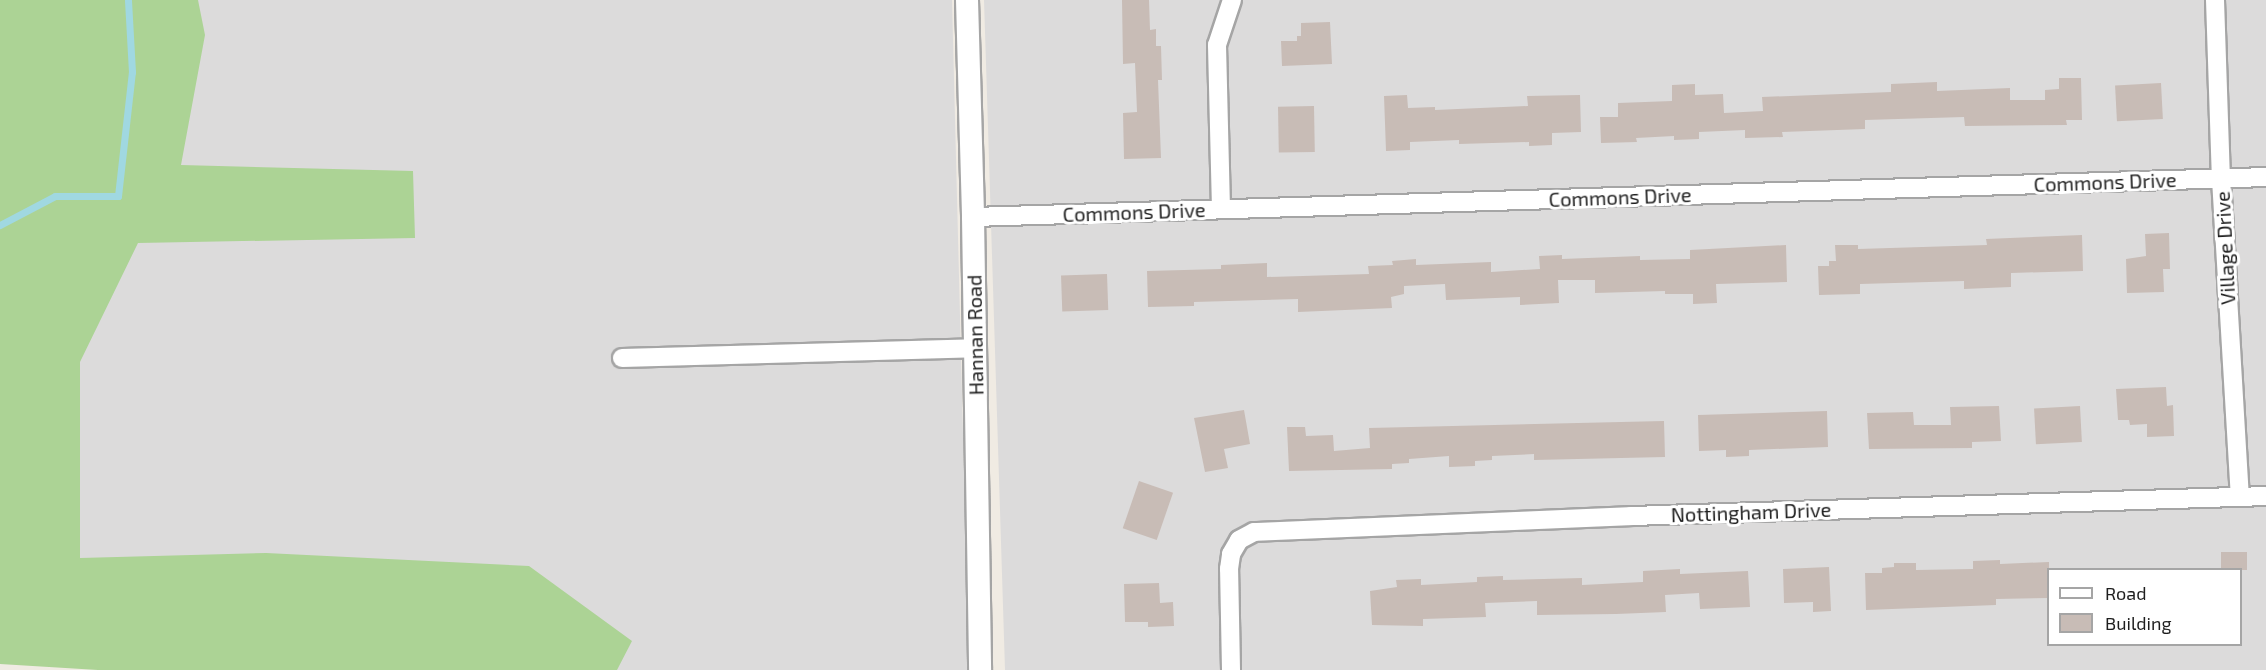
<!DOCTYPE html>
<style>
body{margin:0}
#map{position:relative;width:2266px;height:670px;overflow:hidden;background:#f0ebe3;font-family:"Exo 2",sans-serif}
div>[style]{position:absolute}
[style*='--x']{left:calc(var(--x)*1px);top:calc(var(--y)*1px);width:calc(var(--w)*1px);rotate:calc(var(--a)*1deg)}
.residential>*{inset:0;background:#dcdbdb}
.forest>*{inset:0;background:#acd395}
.stream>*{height:7px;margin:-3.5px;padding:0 3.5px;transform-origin:3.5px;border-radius:3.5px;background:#a0d8e1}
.building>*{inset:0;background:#c8bcb6;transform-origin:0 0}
.roads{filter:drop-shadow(2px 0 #a5a5a5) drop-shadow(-2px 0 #a5a5a5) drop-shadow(0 2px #a5a5a5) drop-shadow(0 -2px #a5a5a5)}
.minor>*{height:18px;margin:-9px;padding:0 9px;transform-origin:9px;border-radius:9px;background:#fff}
.tertiary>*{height:22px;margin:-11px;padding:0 11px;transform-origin:11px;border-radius:11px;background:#fff}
span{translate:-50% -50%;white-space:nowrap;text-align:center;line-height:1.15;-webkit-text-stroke:6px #fff;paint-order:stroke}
.street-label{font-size:20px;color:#1e1e1e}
.legend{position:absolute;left:2047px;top:568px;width:195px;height:78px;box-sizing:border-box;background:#fff;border:2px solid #a5a5a5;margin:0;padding:8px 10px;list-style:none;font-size:18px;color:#1e1e1e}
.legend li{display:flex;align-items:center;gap:12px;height:30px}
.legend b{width:30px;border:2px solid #a5a5a5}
</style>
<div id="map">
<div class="residential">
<div style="clip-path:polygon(6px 0,952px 0,969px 670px,304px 670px,0 646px)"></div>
<div style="clip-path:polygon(evenodd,984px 0,2266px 0,2266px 670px,1005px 670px,984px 0,2048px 570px,2240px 570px,2240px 644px,2048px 644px,2048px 570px)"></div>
</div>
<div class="forest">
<div style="clip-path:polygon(0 0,198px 0,205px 35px,181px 165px,413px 171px,415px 238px,138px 243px,80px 362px,80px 558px,266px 553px,529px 566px,632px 641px,617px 670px,98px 670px,0 664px)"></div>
</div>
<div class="stream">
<div style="--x:0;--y:225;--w:62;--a:-27.8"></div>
<div style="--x:55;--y:196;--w:63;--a:0"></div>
<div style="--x:118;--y:196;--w:125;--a:-83.6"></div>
<div style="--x:132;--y:72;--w:72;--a:-93.2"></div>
</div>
<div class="building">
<div style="clip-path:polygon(1122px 0,1149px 0,1150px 30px,1156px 29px,1156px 46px,1161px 46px,1162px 80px,1158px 80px,1161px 158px,1124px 159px,1123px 113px,1137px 112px,1135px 63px,1123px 64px)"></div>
<div style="clip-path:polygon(1330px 22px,1332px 64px,1282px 66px,1281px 41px,1297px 41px,1297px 36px,1301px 36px,1301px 23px)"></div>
<div style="clip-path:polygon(2059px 78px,2081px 78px,2082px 120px,2066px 120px,2067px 125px,1965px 126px,1964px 117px,1865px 120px,1865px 129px,1782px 132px,1783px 137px,1745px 138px,1745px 130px,1699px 132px,1699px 139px,1674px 140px,1674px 136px,1636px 138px,1637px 142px,1601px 143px,1600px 117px,1618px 117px,1618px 103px,1672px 101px,1672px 85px,1695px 84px,1695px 95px,1723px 94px,1724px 113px,1763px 111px,1762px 97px,1891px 92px,1891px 84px,1937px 82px,1937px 91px,2010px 88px,2010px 100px,2045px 100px,2045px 90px,2059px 89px)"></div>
<div style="left:2161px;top:83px;width:36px;height:46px;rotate:87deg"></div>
<div style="clip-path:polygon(1407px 95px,1408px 108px,1435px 107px,1435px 110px,1528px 106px,1527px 96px,1580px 95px,1581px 132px,1552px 133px,1552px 145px,1529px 146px,1529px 142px,1459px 144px,1459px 140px,1410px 142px,1410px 150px,1386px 151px,1384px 96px)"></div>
<div style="left:1314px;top:106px;width:46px;height:36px;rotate:89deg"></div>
<div style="clip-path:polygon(2169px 233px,2170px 269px,2163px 269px,2164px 292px,2127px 293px,2126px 259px,2146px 256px,2145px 234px)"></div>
<div style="clip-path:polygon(2082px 235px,2083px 271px,2011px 273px,2011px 287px,1964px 289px,1964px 281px,1860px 284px,1860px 294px,1819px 295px,1818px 266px,1829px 266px,1829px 261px,1836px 261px,1835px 245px,1858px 245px,1858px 249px,1987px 245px,1986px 239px)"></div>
<div style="clip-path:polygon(1786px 245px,1787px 282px,1716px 284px,1717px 303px,1693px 304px,1693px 294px,1665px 294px,1665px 291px,1595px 293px,1595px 280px,1558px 280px,1559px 303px,1520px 305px,1520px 297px,1446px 300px,1445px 284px,1404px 286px,1404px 294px,1391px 297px,1392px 308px,1298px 312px,1298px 299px,1194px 302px,1194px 306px,1148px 307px,1147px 271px,1221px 269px,1221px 265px,1267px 263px,1267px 277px,1369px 274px,1368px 266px,1393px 265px,1392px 261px,1416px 259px,1416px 265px,1491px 262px,1491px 272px,1540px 269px,1539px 256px,1562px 255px,1562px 259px,1640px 256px,1640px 260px,1690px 259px,1690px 250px)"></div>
<div style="left:1107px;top:274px;width:36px;height:46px;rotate:88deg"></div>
<div style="clip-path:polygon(2166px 387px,2167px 406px,2173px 405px,2174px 436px,2147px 437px,2147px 424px,2130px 425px,2129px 420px,2118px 420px,2116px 389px)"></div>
<div style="clip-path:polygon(1999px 406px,2001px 441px,1972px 442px,1972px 448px,1869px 449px,1867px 413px,1913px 412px,1914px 425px,1951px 425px,1950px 407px)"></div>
<div style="left:2080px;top:406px;width:36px;height:46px;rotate:87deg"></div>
<div style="clip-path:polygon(1244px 410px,1250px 444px,1224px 449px,1228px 468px,1205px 472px,1194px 418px)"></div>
<div style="clip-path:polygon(1827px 411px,1828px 447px,1749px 450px,1749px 456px,1726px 457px,1726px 450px,1699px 451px,1698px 415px)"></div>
<div style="clip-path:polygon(1664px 421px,1665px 457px,1534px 460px,1534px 454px,1492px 456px,1492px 460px,1475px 461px,1475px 466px,1449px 467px,1449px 456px,1409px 459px,1409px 463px,1392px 464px,1392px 469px,1289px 471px,1287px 427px,1305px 427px,1306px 436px,1333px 435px,1334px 451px,1370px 448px,1369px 428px)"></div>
<div style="left:1139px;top:481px;width:36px;height:50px;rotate:19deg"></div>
<div style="left:2247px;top:552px;width:18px;height:26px;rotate:90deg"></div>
<div style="clip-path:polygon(2000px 560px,2000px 564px,2049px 562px,2049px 598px,1996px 599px,1996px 605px,1866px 610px,1865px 573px,1882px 573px,1882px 568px,1894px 567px,1894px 563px,1916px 563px,1916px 570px,1973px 569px,1973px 561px)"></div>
<div style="clip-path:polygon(1829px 567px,1831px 611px,1813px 612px,1813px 602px,1784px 603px,1783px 569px)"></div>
<div style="clip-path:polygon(1680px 569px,1680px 574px,1748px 571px,1750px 607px,1700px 609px,1699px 593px,1665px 595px,1666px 612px,1616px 614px,1537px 615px,1537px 601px,1485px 603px,1486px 617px,1423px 619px,1423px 626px,1372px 625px,1370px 591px,1397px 587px,1396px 580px,1421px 579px,1421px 585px,1477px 582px,1477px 577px,1503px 576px,1503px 580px,1582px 578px,1582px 585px,1643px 582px,1643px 571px)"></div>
<div style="clip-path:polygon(1159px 583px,1160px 603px,1173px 602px,1174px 626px,1148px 627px,1148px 622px,1125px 622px,1124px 584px)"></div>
</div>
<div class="roads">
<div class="minor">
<div style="--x:2215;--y:0;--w:179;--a:88.1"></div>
<div style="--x:2221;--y:179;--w:318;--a:86.6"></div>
<div style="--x:1221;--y:209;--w:164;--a:-91.4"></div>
<div style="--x:1217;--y:45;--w:47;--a:-71.6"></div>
<div style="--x:973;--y:217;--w:1294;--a:-1.77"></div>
<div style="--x:622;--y:358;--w:353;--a:-1.6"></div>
<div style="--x:1231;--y:670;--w:101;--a:-91.1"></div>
<div style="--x:1229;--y:569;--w:15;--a:-82"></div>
<div style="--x:1231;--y:554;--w:16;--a:-60"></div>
<div style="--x:1239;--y:540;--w:17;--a:-28"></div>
<div style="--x:1254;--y:532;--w:377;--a:-2.4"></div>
<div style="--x:1631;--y:516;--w:635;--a:-1.8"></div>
</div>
<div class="tertiary">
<div style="--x:967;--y:0;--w:217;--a:88.4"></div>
<div style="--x:973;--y:217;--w:453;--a:89.1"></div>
</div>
</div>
<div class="street-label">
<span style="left:2105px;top:182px;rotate:-2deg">Commons Drive</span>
<span style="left:1620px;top:197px;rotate:-2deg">Commons Drive</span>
<span style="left:1134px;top:212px;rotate:-2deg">Commons Drive</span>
<span style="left:2225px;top:248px;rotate:-93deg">Village Drive</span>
<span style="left:975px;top:335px;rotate:-91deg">Hannan Road</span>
<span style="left:1751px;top:512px;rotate:-2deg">Nottingham Drive</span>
</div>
<ul class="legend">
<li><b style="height:8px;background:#fff"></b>Road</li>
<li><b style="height:16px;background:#c8bcb6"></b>Building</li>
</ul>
</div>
